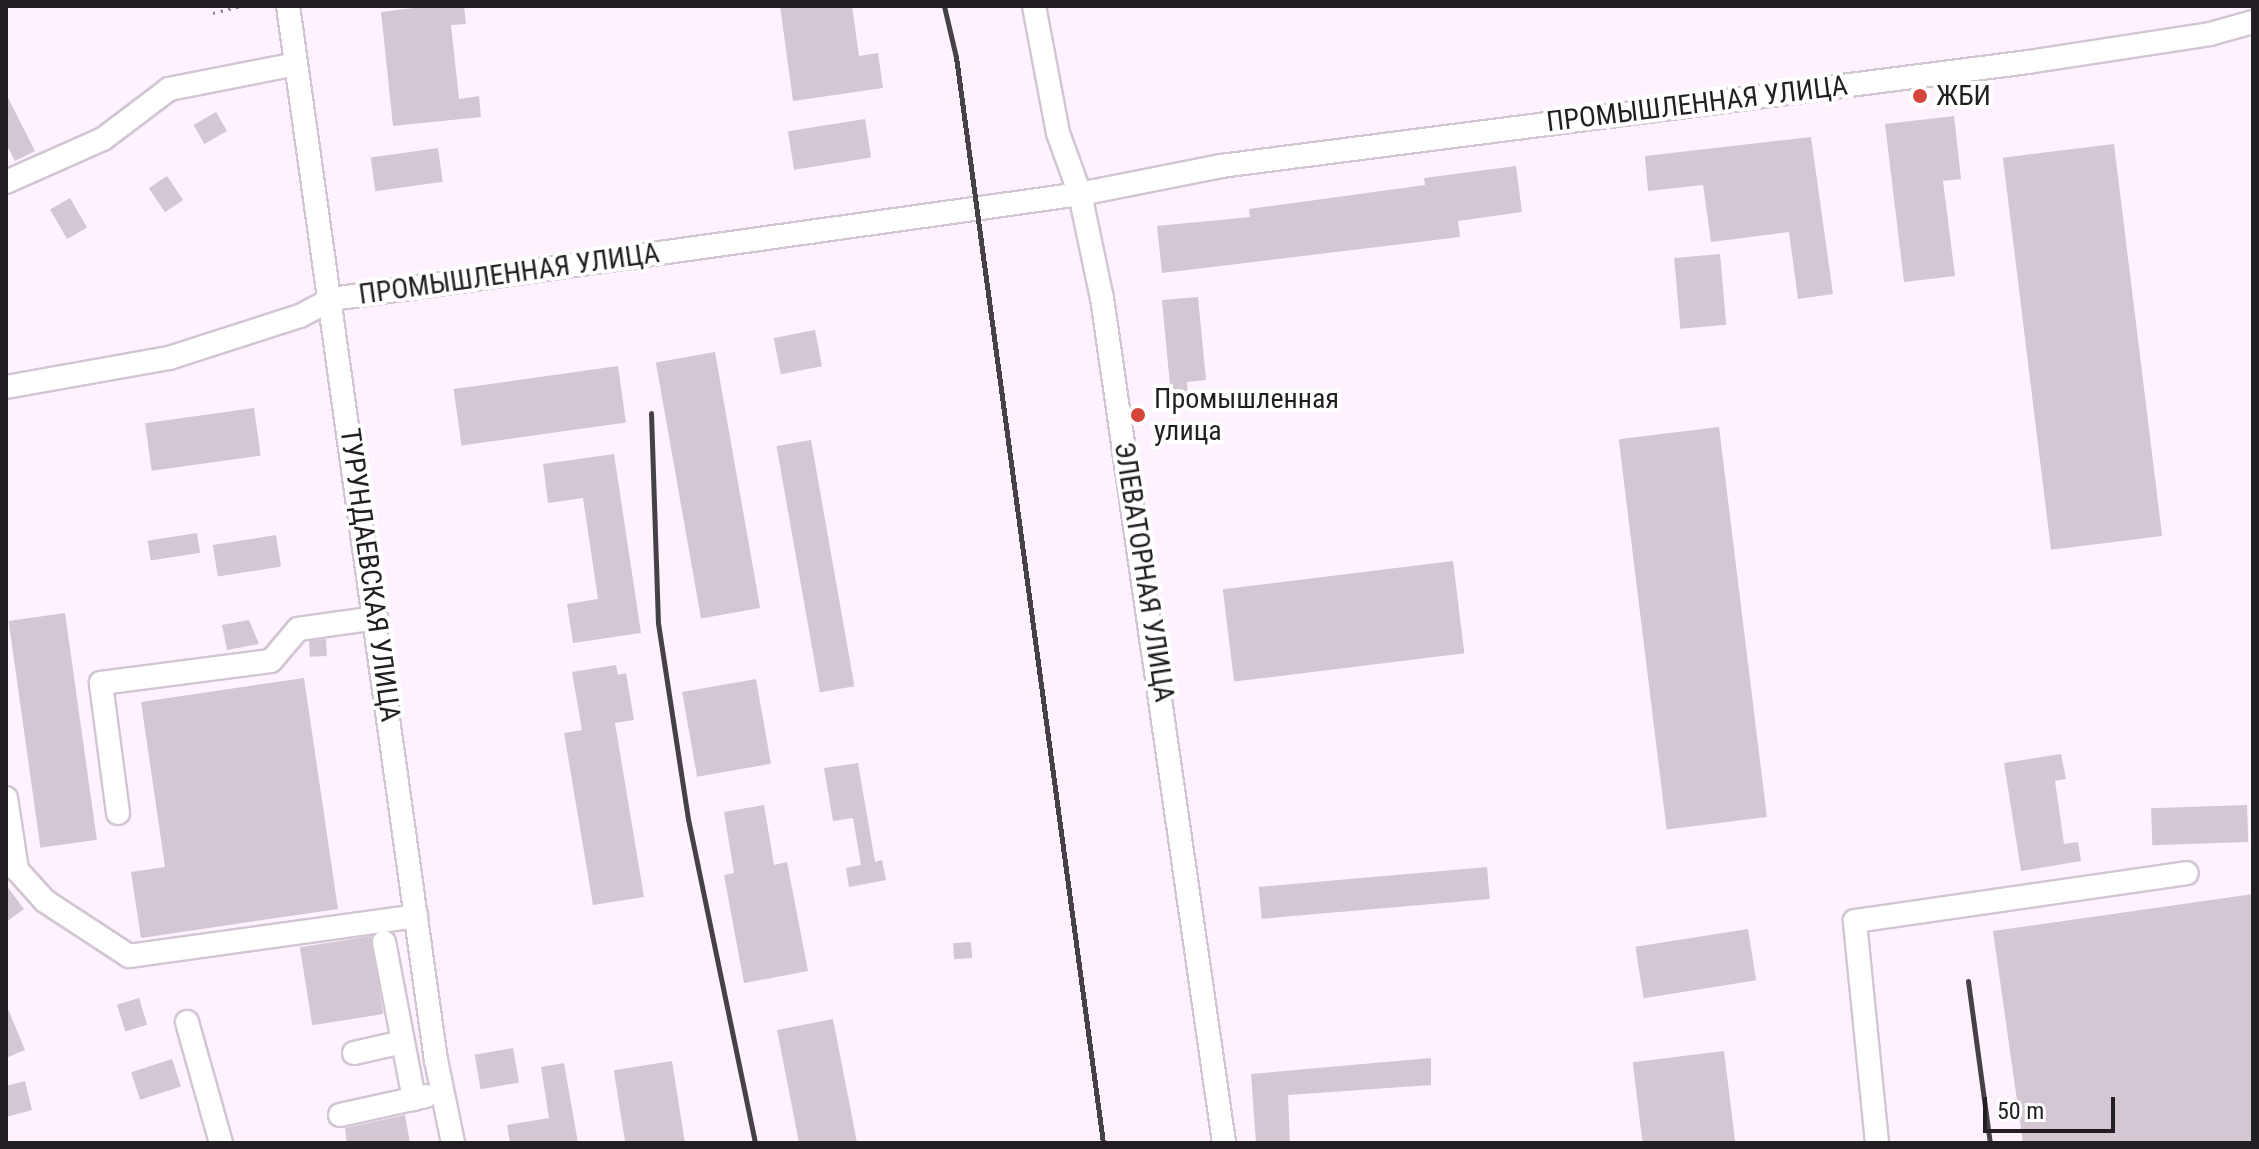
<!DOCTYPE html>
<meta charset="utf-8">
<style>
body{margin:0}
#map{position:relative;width:2259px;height:1149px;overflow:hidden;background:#fdf2fe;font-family:"Roboto Condensed",sans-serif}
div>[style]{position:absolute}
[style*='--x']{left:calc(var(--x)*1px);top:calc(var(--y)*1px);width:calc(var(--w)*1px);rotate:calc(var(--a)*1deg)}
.building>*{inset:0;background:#d2c7d3;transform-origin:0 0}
.path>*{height:3px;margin-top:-1.5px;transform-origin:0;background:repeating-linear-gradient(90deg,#908891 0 2px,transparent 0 8px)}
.roads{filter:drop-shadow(2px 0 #d1c6d2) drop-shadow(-2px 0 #d1c6d2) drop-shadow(0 2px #d1c6d2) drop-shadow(0 -2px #d1c6d2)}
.minor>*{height:22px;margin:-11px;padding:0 11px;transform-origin:11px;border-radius:11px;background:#fff}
.rail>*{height:5px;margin:-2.5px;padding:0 2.5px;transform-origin:2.5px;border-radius:2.5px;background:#464147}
.dots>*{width:22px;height:22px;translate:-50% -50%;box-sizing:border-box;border:4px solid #fff;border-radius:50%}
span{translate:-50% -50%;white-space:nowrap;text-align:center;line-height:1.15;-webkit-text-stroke:8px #fff;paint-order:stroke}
.poi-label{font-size:28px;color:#221e23}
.left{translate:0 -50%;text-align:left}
.street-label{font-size:28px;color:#221e23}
.frame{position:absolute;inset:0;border:8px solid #221e23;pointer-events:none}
.scale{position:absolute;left:1983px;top:1097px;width:132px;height:36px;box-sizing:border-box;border:4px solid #221e23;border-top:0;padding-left:10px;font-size:24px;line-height:28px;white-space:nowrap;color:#221e23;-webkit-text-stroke:6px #fff;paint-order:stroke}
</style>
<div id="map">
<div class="building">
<div style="clip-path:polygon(431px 6px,464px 6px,466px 24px,451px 25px,459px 99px,479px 96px,481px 117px,393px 126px,381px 12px)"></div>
<div style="clip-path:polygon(780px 6px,852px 6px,859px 56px,878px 53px,883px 88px,793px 101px)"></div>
<div style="clip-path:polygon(6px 94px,35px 151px,15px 161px,6px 144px)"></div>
<div style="left:216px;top:112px;width:22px;height:26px;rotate:60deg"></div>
<div style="clip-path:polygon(1954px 116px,1961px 179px,1943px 181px,1955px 276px,1904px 282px,1885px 124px)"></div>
<div style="left:865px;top:119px;width:39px;height:78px;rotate:81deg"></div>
<div style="clip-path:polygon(1811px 137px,1833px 294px,1798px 299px,1789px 232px,1711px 242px,1703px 185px,1648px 191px,1645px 156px)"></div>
<div style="left:2114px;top:144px;width:395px;height:112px;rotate:83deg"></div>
<div style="left:438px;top:148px;width:34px;height:68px;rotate:82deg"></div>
<div style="clip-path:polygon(1516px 166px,1522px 212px,1458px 221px,1460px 237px,1162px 273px,1157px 226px,1250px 217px,1249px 209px,1425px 185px,1424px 178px)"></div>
<div style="left:167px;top:176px;width:29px;height:22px;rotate:56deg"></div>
<div style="left:70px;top:198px;width:34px;height:23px;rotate:60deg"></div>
<div style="left:1720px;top:254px;width:71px;height:46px;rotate:85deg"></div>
<div style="clip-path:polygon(1198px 297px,1206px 380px,1187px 382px,1188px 395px,1171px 396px,1162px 300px)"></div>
<div style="left:815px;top:330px;width:37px;height:42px;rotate:79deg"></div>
<div style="left:715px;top:352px;width:260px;height:60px;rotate:80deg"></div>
<div style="left:618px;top:366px;width:57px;height:166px;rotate:82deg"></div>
<div style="left:254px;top:408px;width:48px;height:110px;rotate:82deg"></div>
<div style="left:1719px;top:427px;width:393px;height:101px;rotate:83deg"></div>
<div style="left:811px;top:440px;width:250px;height:35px;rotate:80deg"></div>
<div style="clip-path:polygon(614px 454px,641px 633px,573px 643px,567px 604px,598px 599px,583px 498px,548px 503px,543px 464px)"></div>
<div style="left:197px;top:533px;width:20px;height:50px;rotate:81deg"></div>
<div style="left:276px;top:535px;width:32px;height:64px;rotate:81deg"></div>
<div style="left:1453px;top:561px;width:93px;height:232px;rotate:83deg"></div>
<div style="left:65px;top:613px;width:229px;height:57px;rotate:82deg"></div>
<div style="clip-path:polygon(249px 620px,259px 644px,227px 650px,222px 625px)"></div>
<div style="left:326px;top:639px;width:17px;height:17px;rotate:87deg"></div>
<div style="clip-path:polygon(616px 665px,618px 675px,626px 673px,634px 720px,615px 723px,644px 897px,593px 905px,564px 733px,582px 730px,572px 672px)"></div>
<div style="clip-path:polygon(304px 678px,338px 909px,141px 938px,131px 872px,165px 867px,141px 702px)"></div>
<div style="left:756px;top:679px;width:86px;height:75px;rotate:80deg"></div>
<div style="clip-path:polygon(2061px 754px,2066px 779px,2055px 781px,2064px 844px,2078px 842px,2081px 861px,2021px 871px,2004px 763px)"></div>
<div style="clip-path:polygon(858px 763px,875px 862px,882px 860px,886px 880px,849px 887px,846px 868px,861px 865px,853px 818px,833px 821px,824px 768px)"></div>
<div style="clip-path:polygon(764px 805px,774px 865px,787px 862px,808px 971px,744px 983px,724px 875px,734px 873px,724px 812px)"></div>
<div style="left:2247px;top:805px;width:37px;height:96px;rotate:88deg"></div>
<div style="left:1487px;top:867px;width:32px;height:229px;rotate:85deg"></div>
<div style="clip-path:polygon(6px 885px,24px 909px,6px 922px)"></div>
<div style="clip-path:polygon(2253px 894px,2253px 1143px,2023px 1143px,1993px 931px)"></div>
<div style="left:1748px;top:929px;width:52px;height:114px;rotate:81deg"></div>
<div style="left:371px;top:936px;width:79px;height:72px;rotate:81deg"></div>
<div style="left:971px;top:942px;width:16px;height:18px;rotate:86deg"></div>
<div style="left:139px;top:998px;width:28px;height:23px;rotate:73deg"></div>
<div style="clip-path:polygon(6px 1004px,25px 1050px,6px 1058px)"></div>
<div style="left:833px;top:1019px;width:126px;height:57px;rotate:79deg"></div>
<div style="left:513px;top:1048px;width:35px;height:39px;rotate:80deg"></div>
<div style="left:1724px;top:1051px;width:93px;height:92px;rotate:83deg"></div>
<div style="clip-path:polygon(1431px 1058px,1431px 1085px,1288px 1095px,1290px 1143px,1256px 1143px,1251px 1074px)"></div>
<div style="left:172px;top:1059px;width:29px;height:43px;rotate:72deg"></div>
<div style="left:672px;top:1061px;width:83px;height:59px;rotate:81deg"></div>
<div style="clip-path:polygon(564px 1063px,578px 1143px,510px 1143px,507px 1125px,549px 1118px,541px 1067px)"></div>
<div style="clip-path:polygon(25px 1081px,32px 1110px,6px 1117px,6px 1086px)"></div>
<div style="clip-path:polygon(405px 1115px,410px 1143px,347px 1143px,345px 1128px)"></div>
</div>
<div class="path">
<div style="--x:213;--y:13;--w:30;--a:-14"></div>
</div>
<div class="roads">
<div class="minor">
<div style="--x:288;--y:6;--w:1064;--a:82.01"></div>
<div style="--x:436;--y:1060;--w:85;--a:78.4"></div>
<div style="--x:1034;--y:6;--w:129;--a:79.3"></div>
<div style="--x:1058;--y:133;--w:65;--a:70.2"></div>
<div style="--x:1080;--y:194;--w:106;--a:78.1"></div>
<div style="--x:1102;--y:298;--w:854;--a:81.78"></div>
<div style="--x:6;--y:182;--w:106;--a:-23.9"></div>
<div style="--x:103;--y:139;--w:83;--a:-37.1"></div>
<div style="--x:169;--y:89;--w:129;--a:-11.1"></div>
<div style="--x:6;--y:387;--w:166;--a:-10.1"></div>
<div style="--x:169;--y:358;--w:138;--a:-17.8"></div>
<div style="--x:300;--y:316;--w:36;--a:-28"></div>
<div style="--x:332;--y:299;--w:755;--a:-7.99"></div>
<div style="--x:1080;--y:194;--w:144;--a:-11.2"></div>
<div style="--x:1221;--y:166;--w:814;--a:-7.34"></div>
<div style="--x:2028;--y:62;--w:184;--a:-8.7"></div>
<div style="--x:2210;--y:34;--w:45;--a:-15.6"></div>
<div style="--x:6;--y:798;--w:73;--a:81.3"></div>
<div style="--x:17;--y:870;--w:42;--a:47.9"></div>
<div style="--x:45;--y:901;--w:100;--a:33.2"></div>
<div style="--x:129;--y:956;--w:290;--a:-7.9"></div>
<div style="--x:118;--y:813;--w:131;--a:-97.5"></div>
<div style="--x:101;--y:683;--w:171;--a:-7.4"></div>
<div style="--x:271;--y:661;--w:42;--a:-49.8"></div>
<div style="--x:298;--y:629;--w:79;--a:-8"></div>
<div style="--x:384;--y:942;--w:160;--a:79.2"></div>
<div style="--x:187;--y:1022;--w:126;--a:74.3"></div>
<div style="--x:354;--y:1053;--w:50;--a:-12.7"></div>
<div style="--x:340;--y:1115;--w:88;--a:-12.5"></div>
<div style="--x:1877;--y:1143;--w:223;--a:-95.7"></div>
<div style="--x:1855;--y:921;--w:335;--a:-8.2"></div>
</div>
</div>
<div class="rail">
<div style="--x:944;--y:6;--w:52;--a:76.8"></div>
<div style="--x:956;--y:57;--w:1096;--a:82.29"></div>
<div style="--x:651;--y:413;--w:210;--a:88.1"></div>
<div style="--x:658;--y:623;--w:198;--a:81.3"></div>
<div style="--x:688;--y:819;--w:331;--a:78.3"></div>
<div style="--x:1968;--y:981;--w:163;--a:82.3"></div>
</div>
<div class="dots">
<div style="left:1920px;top:96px;background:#d4463b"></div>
<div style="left:1138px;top:415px;background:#d4463b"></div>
</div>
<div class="poi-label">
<span class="left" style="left:1936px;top:96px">ЖБИ</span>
<span class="left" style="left:1154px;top:415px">Промышленная<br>улица</span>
</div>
<div class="street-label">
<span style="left:1697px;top:104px;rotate:-7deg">ПРОМЫШЛЕННАЯ УЛИЦА</span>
<span style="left:509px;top:274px;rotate:-8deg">ПРОМЫШЛЕННАЯ УЛИЦА</span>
<span style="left:1144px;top:572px;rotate:81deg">ЭЛЕВАТОРНАЯ УЛИЦА</span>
<span style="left:370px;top:575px;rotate:82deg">ТУРУНДАЕВСКАЯ УЛИЦА</span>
</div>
<div class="frame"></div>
<div class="scale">50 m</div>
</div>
